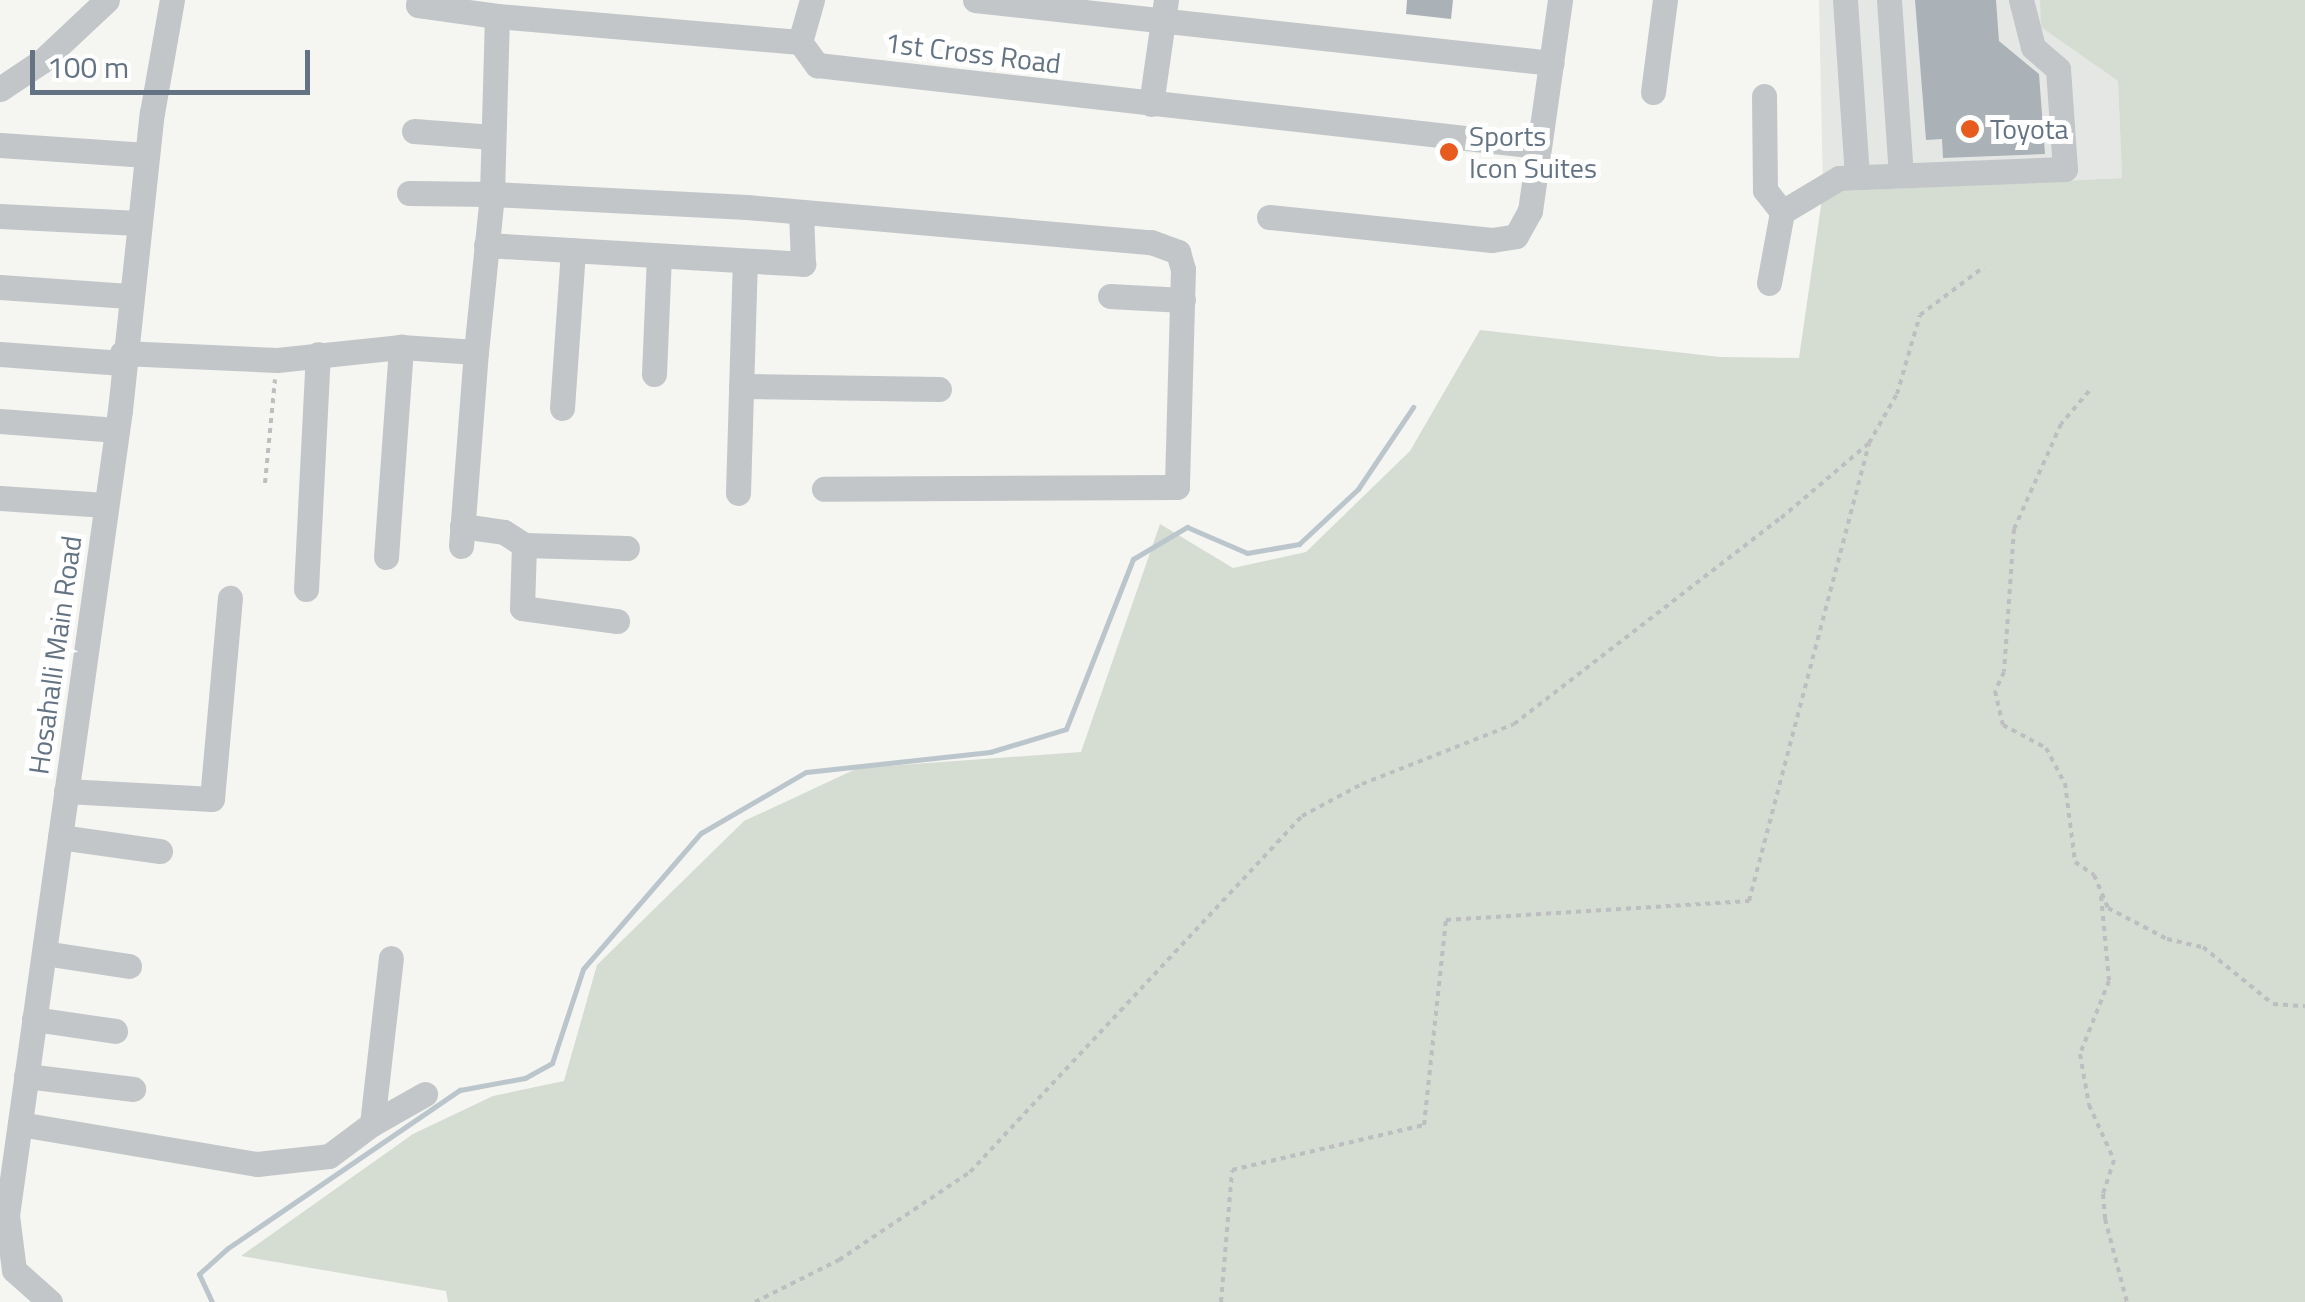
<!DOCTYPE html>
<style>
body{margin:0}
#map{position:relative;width:2305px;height:1302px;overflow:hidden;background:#f5f5f1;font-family:"Titillium Web",sans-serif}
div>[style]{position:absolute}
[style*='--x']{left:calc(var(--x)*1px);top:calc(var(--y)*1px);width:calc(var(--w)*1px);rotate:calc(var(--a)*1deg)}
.built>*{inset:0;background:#e5e7e5}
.green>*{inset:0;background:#d5dcd2}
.stream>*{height:5px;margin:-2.5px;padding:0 2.5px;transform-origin:2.5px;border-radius:2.5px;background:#bbc6cc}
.building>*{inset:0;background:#aab2b8}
.path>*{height:4px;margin-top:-2px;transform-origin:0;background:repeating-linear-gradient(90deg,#bcbec0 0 5px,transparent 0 10px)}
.minor>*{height:25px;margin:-12.5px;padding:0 12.5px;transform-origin:12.5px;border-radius:12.5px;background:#c2c6c9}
.dots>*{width:28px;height:28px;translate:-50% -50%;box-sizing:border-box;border:5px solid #fff;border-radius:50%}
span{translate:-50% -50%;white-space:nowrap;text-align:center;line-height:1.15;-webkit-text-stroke:10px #fff;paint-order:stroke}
.street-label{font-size:28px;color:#637383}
.poi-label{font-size:28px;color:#637383}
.left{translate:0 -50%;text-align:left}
.scale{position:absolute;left:30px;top:50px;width:280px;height:45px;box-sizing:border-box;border:5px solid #637383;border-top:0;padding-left:12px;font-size:30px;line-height:35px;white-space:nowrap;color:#637383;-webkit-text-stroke:8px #fff;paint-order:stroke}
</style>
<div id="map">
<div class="built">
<div style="clip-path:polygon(1819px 0,2040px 0,2042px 27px,2118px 81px,2122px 178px,1823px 192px)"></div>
</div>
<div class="green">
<div style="clip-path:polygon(2040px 0,2305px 0,2305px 1302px,448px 1302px,446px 1291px,241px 1256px,413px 1134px,493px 1096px,564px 1081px,597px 965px,744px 821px,858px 768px,1081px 752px,1160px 524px,1233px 568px,1306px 552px,1410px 451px,1480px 330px,1720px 357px,1799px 358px,1823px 192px,2122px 178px,2118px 81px,2041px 27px)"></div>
</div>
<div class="stream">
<div style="--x:212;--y:1302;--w:31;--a:-115"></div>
<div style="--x:199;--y:1274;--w:39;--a:-42"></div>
<div style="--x:228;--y:1248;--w:281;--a:-34.3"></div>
<div style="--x:460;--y:1090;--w:66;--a:-10.5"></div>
<div style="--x:525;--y:1078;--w:31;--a:-29"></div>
<div style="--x:552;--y:1063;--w:99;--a:-71.7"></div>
<div style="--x:583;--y:969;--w:180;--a:-49.1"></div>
<div style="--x:701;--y:833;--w:121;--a:-30.2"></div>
<div style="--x:806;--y:772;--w:185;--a:-6.2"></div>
<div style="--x:990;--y:752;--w:79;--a:-16.8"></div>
<div style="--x:1066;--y:729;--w:183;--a:-68.5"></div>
<div style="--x:1133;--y:559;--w:63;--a:-30.7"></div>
<div style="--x:1187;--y:527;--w:65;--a:23.4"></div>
<div style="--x:1247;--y:553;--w:53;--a:-9.8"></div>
<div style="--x:1299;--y:544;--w:81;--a:-43"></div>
<div style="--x:1358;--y:489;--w:99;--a:-56.1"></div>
</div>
<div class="building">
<div style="clip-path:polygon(1407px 0,1453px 0,1451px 19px,1406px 14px)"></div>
<div style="clip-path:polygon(1915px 0,1996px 0,1999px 41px,2039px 74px,2045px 154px,1943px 158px,1942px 139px,1926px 140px)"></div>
</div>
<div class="path">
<div style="--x:2089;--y:391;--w:43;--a:130.3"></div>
<div style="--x:2061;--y:424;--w:115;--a:114.1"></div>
<div style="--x:2014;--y:529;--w:143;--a:94"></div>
<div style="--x:2004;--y:672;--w:21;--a:115"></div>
<div style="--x:1995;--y:691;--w:35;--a:77"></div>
<div style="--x:2003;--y:725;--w:49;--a:28.1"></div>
<div style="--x:2046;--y:748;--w:40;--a:62"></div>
<div style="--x:2065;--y:783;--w:80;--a:82.8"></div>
<div style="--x:2075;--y:862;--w:23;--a:34"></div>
<div style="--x:2094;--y:875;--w:36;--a:67"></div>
<div style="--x:2108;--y:908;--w:67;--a:27.7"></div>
<div style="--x:2167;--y:939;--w:37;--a:13"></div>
<div style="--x:2203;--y:947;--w:90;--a:39.2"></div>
<div style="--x:2273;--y:1004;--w:32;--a:4"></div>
<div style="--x:265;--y:483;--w:104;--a:-84.5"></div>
<div style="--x:2101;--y:896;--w:85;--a:84.6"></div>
<div style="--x:2109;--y:981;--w:79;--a:111.7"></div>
<div style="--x:2080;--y:1054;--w:52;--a:80"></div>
<div style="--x:2089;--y:1105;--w:60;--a:65.6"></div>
<div style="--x:2114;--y:1160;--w:36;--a:108"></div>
<div style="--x:2103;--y:1194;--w:25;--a:85"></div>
<div style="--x:2105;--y:1219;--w:86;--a:75.2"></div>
<div style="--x:755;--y:1302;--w:94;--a:-26.6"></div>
<div style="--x:839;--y:1260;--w:158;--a:-33.9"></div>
<div style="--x:970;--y:1172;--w:487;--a:-47"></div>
<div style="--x:1302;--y:816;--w:68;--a:-28.1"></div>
<div style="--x:1362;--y:784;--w:163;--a:-21.5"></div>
<div style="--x:1514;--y:724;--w:337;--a:-37.7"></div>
<div style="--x:1781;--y:518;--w:116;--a:-40.4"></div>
<div style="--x:1869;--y:443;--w:56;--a:-60.3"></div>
<div style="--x:1897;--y:394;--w:82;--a:-73.8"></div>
<div style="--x:1920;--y:315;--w:80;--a:-36.9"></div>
<div style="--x:1221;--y:1302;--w:132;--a:-85.2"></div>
<div style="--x:1232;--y:1170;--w:197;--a:-13.2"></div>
<div style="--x:1424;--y:1125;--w:206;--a:-83.9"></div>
<div style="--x:1446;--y:920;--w:304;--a:-3.6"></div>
<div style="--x:1749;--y:901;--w:473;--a:-75.3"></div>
</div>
<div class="minor">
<div style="--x:419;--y:0;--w:5;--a:101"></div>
<div style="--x:418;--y:5;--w:80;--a:7.9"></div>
<div style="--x:497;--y:16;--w:304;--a:4.9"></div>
<div style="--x:800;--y:42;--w:29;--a:54"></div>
<div style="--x:817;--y:65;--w:725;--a:6.42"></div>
<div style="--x:975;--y:0;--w:580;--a:6.23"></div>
<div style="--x:1845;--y:0;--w:176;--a:86.1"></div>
<div style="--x:1889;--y:0;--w:174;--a:86.1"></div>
<div style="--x:800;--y:42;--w:44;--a:-74.1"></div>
<div style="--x:0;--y:89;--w:50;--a:-33.7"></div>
<div style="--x:42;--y:61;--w:89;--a:-43.2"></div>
<div style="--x:1653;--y:92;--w:93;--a:-82.6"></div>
<div style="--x:1764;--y:96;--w:94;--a:89.4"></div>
<div style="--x:1765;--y:190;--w:28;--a:52"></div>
<div style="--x:1151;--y:104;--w:105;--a:-81.8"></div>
<div style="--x:414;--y:131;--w:79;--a:4.3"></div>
<div style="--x:0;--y:145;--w:147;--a:3.9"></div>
<div style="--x:409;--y:193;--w:83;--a:0.7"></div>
<div style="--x:492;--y:194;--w:178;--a:-88.4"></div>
<div style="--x:0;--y:216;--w:138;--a:2.9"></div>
<div style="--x:1269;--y:217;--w:224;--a:5.9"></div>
<div style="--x:1492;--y:240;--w:24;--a:-9"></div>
<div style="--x:1516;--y:236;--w:29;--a:-61"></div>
<div style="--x:1530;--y:211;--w:213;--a:-81.9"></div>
<div style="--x:486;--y:245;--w:318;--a:3.4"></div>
<div style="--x:803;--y:264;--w:52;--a:-92.2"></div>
<div style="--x:1769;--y:283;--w:72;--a:-79.6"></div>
<div style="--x:1782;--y:212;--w:66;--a:-30.8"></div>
<div style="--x:1839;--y:178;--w:226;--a:-2.3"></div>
<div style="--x:2065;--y:169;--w:100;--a:-94"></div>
<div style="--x:2058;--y:69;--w:33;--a:-139"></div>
<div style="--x:2033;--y:47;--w:49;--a:-104.3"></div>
<div style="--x:0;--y:287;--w:129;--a:4"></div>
<div style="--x:1110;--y:296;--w:73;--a:3.1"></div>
<div style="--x:122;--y:353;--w:155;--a:2.6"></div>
<div style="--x:277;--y:360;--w:125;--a:-6"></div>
<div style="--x:401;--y:347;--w:75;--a:3.8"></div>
<div style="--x:476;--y:352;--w:159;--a:-84.2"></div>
<div style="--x:492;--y:194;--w:255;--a:2.9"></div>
<div style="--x:747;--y:207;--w:406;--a:5"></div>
<div style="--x:1151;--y:242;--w:29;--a:20"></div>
<div style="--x:1178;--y:252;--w:18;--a:74"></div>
<div style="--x:1183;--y:269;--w:218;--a:91.6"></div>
<div style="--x:1177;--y:487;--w:353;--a:179.7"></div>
<div style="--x:0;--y:354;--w:122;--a:4.2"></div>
<div style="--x:654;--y:374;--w:118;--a:-87.6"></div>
<div style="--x:741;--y:386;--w:198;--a:0.9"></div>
<div style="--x:562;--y:408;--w:158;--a:-86"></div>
<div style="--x:0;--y:421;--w:117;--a:4.4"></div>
<div style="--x:738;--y:493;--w:232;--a:-88.3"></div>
<div style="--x:0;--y:498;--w:106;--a:3.8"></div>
<div style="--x:462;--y:526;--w:42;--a:8.1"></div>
<div style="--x:504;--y:532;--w:24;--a:33"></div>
<div style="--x:524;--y:545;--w:103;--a:1.7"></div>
<div style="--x:524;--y:545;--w:63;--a:91.8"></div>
<div style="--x:522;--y:608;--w:96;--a:7.8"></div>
<div style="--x:461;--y:546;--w:195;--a:-85.6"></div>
<div style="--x:386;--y:557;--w:211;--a:-85.9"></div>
<div style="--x:306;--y:589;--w:235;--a:-87.1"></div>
<div style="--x:66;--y:791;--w:146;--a:3.1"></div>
<div style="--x:212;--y:799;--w:202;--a:-84.9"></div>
<div style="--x:60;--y:837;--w:101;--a:8"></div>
<div style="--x:44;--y:953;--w:86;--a:8.7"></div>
<div style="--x:34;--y:1019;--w:82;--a:8.4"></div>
<div style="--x:26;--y:1076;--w:108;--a:6.9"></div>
<div style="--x:20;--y:1124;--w:240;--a:9.6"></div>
<div style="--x:257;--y:1164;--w:72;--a:-6.3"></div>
<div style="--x:329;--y:1156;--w:54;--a:-36.7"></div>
<div style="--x:372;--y:1124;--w:167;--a:-83.5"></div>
<div style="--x:372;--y:1124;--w:61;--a:-29.5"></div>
<div style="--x:50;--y:1302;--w:48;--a:-138.4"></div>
<div style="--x:14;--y:1270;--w:55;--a:-97.3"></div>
<div style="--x:7;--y:1215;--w:813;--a:-82.01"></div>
<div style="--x:120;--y:410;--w:299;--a:-83.9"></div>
<div style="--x:152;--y:113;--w:115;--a:-80"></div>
</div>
<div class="dots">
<div style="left:1970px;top:129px;background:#e75b1f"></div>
<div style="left:1449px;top:152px;background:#e75b1f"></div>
</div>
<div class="street-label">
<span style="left:973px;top:53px;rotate:7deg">1st Cross Road</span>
<span style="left:55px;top:655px;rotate:-82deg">Hosahalli Main Road</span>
</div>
<div class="poi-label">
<span class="left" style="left:1990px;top:129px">Toyota</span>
<span class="left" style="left:1469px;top:152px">Sports<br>Icon Suites</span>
</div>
<div class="scale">100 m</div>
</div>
